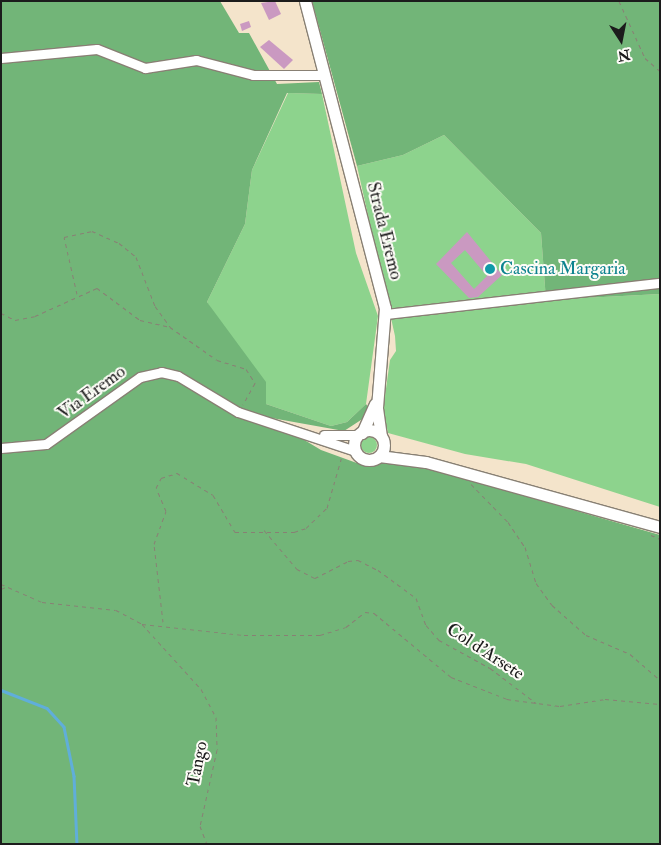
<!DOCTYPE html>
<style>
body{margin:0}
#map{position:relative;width:661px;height:845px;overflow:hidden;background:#f4e4cb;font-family:"IM FELL Double Pica",serif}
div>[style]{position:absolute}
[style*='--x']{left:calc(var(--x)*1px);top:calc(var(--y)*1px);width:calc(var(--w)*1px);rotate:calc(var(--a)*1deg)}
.green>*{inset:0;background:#8dd38d}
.round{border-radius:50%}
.forest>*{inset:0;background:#72b578}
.stream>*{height:2.5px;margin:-1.25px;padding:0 1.25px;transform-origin:1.25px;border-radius:1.25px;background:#60aeda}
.building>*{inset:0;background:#ca99c1}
.path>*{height:1px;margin-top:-0.5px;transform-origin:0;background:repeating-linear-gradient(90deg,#888074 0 4px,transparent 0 8px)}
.roads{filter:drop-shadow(1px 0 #888074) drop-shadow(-1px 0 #888074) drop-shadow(0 1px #888074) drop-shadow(0 -1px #888074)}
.minor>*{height:9px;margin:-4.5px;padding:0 4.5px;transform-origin:4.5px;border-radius:4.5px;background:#fff}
.major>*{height:11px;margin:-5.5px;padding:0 5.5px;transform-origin:5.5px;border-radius:5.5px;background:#fff}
.major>.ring{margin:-5.5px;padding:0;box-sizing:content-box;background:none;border:11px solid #fff;border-radius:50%}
.dots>*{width:14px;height:14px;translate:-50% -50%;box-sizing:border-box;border:2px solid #fdfcf7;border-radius:50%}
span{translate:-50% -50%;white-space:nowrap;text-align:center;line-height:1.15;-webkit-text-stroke:4px #fdfcf7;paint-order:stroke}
.street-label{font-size:18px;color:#1c1c1c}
.culture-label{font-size:18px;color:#0d838f}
.left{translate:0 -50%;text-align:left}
.frame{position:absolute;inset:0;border:2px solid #1c1c1c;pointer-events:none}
.north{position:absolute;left:596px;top:15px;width:50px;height:50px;-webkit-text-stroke:4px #fdfcf7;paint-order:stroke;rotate:169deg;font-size:14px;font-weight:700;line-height:20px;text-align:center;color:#1c1c1c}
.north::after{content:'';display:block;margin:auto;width:18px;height:22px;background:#1c1c1c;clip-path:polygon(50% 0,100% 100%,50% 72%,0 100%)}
</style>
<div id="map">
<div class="green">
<div style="clip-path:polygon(288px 93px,322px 94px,356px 253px,378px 316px,366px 404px,347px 422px,331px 426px,266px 404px,207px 302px,245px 224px,252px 170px)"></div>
<div style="clip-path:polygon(444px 135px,541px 233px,546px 300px,660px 294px,660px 507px,526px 464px,465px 454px,388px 433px,383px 410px,390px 360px,396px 351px,395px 336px,357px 166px,403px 155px)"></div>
<div class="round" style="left:361px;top:437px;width:16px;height:16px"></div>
</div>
<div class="forest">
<div style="clip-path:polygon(1px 1px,220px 1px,239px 33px,249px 33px,277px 84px,319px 82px,322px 94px,287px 93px,252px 170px,245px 224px,207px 302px,266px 382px,266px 404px,331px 426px,347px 422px,366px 404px,369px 408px,364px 418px,344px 431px,266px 417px,321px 450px,365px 466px,393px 460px,417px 465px,660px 535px,660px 844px,1px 844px)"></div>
<div style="clip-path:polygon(312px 1px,660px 1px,660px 294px,546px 300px,541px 233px,444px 135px,403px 155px,357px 166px)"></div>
</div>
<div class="stream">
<div style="--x:1;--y:690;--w:49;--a:21.4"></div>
<div style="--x:47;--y:708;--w:25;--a:48"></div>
<div style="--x:64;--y:727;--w:50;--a:78.5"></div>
<div style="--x:74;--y:776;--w:68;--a:87.5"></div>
</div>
<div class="building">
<div style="clip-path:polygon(275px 1px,281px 14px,269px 20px,261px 3px)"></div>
<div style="clip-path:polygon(249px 21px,251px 27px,242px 31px,240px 24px)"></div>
<div style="clip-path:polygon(269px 40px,293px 60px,284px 69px,260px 47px)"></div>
<div style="clip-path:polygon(evenodd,467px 232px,502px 275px,478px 297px,469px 298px,436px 264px,467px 232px,465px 250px,487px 276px,474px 289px,451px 263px,465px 250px)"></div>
</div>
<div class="path">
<div style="--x:619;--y:1;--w:63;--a:65.5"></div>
<div style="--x:645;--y:58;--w:20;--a:41"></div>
<div style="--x:77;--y:294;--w:58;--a:-102.8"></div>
<div style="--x:64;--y:237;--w:29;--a:-12"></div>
<div style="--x:92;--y:231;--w:30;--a:24"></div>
<div style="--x:119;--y:243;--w:22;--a:39"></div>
<div style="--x:136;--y:257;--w:53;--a:68.8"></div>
<div style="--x:155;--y:306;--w:26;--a:54"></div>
<div style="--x:170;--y:327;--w:57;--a:35.1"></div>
<div style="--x:217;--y:360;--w:30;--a:17"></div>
<div style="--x:246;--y:369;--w:17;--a:57"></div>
<div style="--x:255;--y:383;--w:25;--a:119"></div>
<div style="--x:1;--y:313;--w:16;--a:27"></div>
<div style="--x:15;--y:320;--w:20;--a:-11"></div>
<div style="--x:35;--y:316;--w:68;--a:-24.3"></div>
<div style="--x:97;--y:288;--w:54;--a:36.7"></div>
<div style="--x:140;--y:320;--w:31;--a:13"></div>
<div style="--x:471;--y:484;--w:53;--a:45.8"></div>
<div style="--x:508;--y:522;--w:30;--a:56"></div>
<div style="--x:525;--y:547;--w:38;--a:73"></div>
<div style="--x:536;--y:583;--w:27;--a:54"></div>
<div style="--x:552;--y:605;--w:45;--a:41.4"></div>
<div style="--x:586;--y:635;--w:48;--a:23.4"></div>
<div style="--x:630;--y:654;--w:40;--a:41"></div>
<div style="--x:264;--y:530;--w:51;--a:49.8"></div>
<div style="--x:297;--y:569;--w:20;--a:27"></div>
<div style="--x:315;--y:578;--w:37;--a:-27"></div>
<div style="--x:348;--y:561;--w:10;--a:-6"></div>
<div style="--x:358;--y:560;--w:22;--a:27"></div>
<div style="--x:378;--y:570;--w:47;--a:36.4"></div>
<div style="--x:416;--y:598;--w:29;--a:70"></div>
<div style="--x:426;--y:625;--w:20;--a:49"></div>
<div style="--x:439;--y:640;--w:58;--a:28.8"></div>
<div style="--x:490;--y:668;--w:58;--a:37.3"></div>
<div style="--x:651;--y:535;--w:10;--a:24"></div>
<div style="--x:1;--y:584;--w:45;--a:23.7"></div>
<div style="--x:42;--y:602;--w:74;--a:6.2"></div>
<div style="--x:116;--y:610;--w:30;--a:28"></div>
<div style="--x:142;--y:624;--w:103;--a:6.2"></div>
<div style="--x:244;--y:635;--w:76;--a:0"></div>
<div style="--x:320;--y:635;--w:27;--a:-17"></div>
<div style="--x:346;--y:627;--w:24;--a:-38"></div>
<div style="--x:365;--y:612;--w:9;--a:6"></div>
<div style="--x:374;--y:613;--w:100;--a:39.7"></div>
<div style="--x:451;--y:677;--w:60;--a:21.4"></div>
<div style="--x:507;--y:699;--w:53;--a:7.5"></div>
<div style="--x:560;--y:706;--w:46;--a:-8.8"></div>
<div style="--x:605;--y:699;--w:55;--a:5.2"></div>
<div style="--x:1;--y:589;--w:5;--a:-22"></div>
<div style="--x:163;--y:622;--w:79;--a:-96.6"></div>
<div style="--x:154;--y:544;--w:35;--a:-70"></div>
<div style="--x:166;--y:511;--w:25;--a:-113"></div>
<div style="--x:156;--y:488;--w:11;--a:-63"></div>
<div style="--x:161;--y:478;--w:17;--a:-17"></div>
<div style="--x:177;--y:473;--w:42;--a:31.4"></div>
<div style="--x:213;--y:495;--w:43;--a:59.3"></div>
<div style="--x:235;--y:532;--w:59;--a:0"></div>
<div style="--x:294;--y:532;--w:13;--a:-18"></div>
<div style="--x:306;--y:528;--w:29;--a:-44"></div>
<div style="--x:327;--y:508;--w:54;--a:-73.9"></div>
<div style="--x:142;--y:624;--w:88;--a:47.8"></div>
<div style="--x:201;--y:689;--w:32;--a:62"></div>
<div style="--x:216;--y:717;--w:33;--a:88"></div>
<div style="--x:217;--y:750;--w:78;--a:102.6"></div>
<div style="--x:200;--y:826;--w:19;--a:69"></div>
</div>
<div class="roads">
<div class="minor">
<div style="--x:1;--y:58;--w:96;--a:-5.4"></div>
<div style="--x:97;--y:49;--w:52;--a:21.6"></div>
<div style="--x:145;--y:68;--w:52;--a:-8.9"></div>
<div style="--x:196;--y:60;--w:59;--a:14.7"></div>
<div style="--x:253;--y:75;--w:71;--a:0"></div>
<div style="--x:386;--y:314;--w:276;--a:-6.5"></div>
<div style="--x:324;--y:435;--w:35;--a:0"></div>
<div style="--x:1;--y:448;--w:45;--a:-5.1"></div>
<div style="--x:46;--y:444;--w:115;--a:-35.5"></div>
<div style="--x:140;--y:377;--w:22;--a:-13"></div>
<div style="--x:161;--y:372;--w:17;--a:13"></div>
<div style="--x:178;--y:376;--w:70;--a:31"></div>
<div style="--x:238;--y:412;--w:123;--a:18.4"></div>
</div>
<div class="major">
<div style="--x:305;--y:1;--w:317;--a:75.4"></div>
<div style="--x:385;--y:308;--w:100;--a:94.6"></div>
<div style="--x:377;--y:408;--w:28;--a:82"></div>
<div class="ring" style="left:354px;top:430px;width:19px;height:19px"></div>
<div style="--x:362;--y:433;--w:32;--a:-66"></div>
<div style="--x:379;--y:456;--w:47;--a:7.3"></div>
<div style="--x:426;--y:462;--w:243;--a:15.5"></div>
</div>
</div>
<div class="dots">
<div style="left:490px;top:269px;background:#0f9aa8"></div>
</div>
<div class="street-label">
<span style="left:384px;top:231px;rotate:76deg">Strada Eremo</span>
<span style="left:92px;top:393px;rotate:-36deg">Via Eremo</span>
<span style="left:485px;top:652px;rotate:33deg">Col d'Arsete</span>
<span style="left:198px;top:764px;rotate:-79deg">Tango</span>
</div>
<div class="culture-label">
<span class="left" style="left:500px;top:269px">Cascina Margaria</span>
</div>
<div class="frame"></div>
<div class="north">N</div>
</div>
